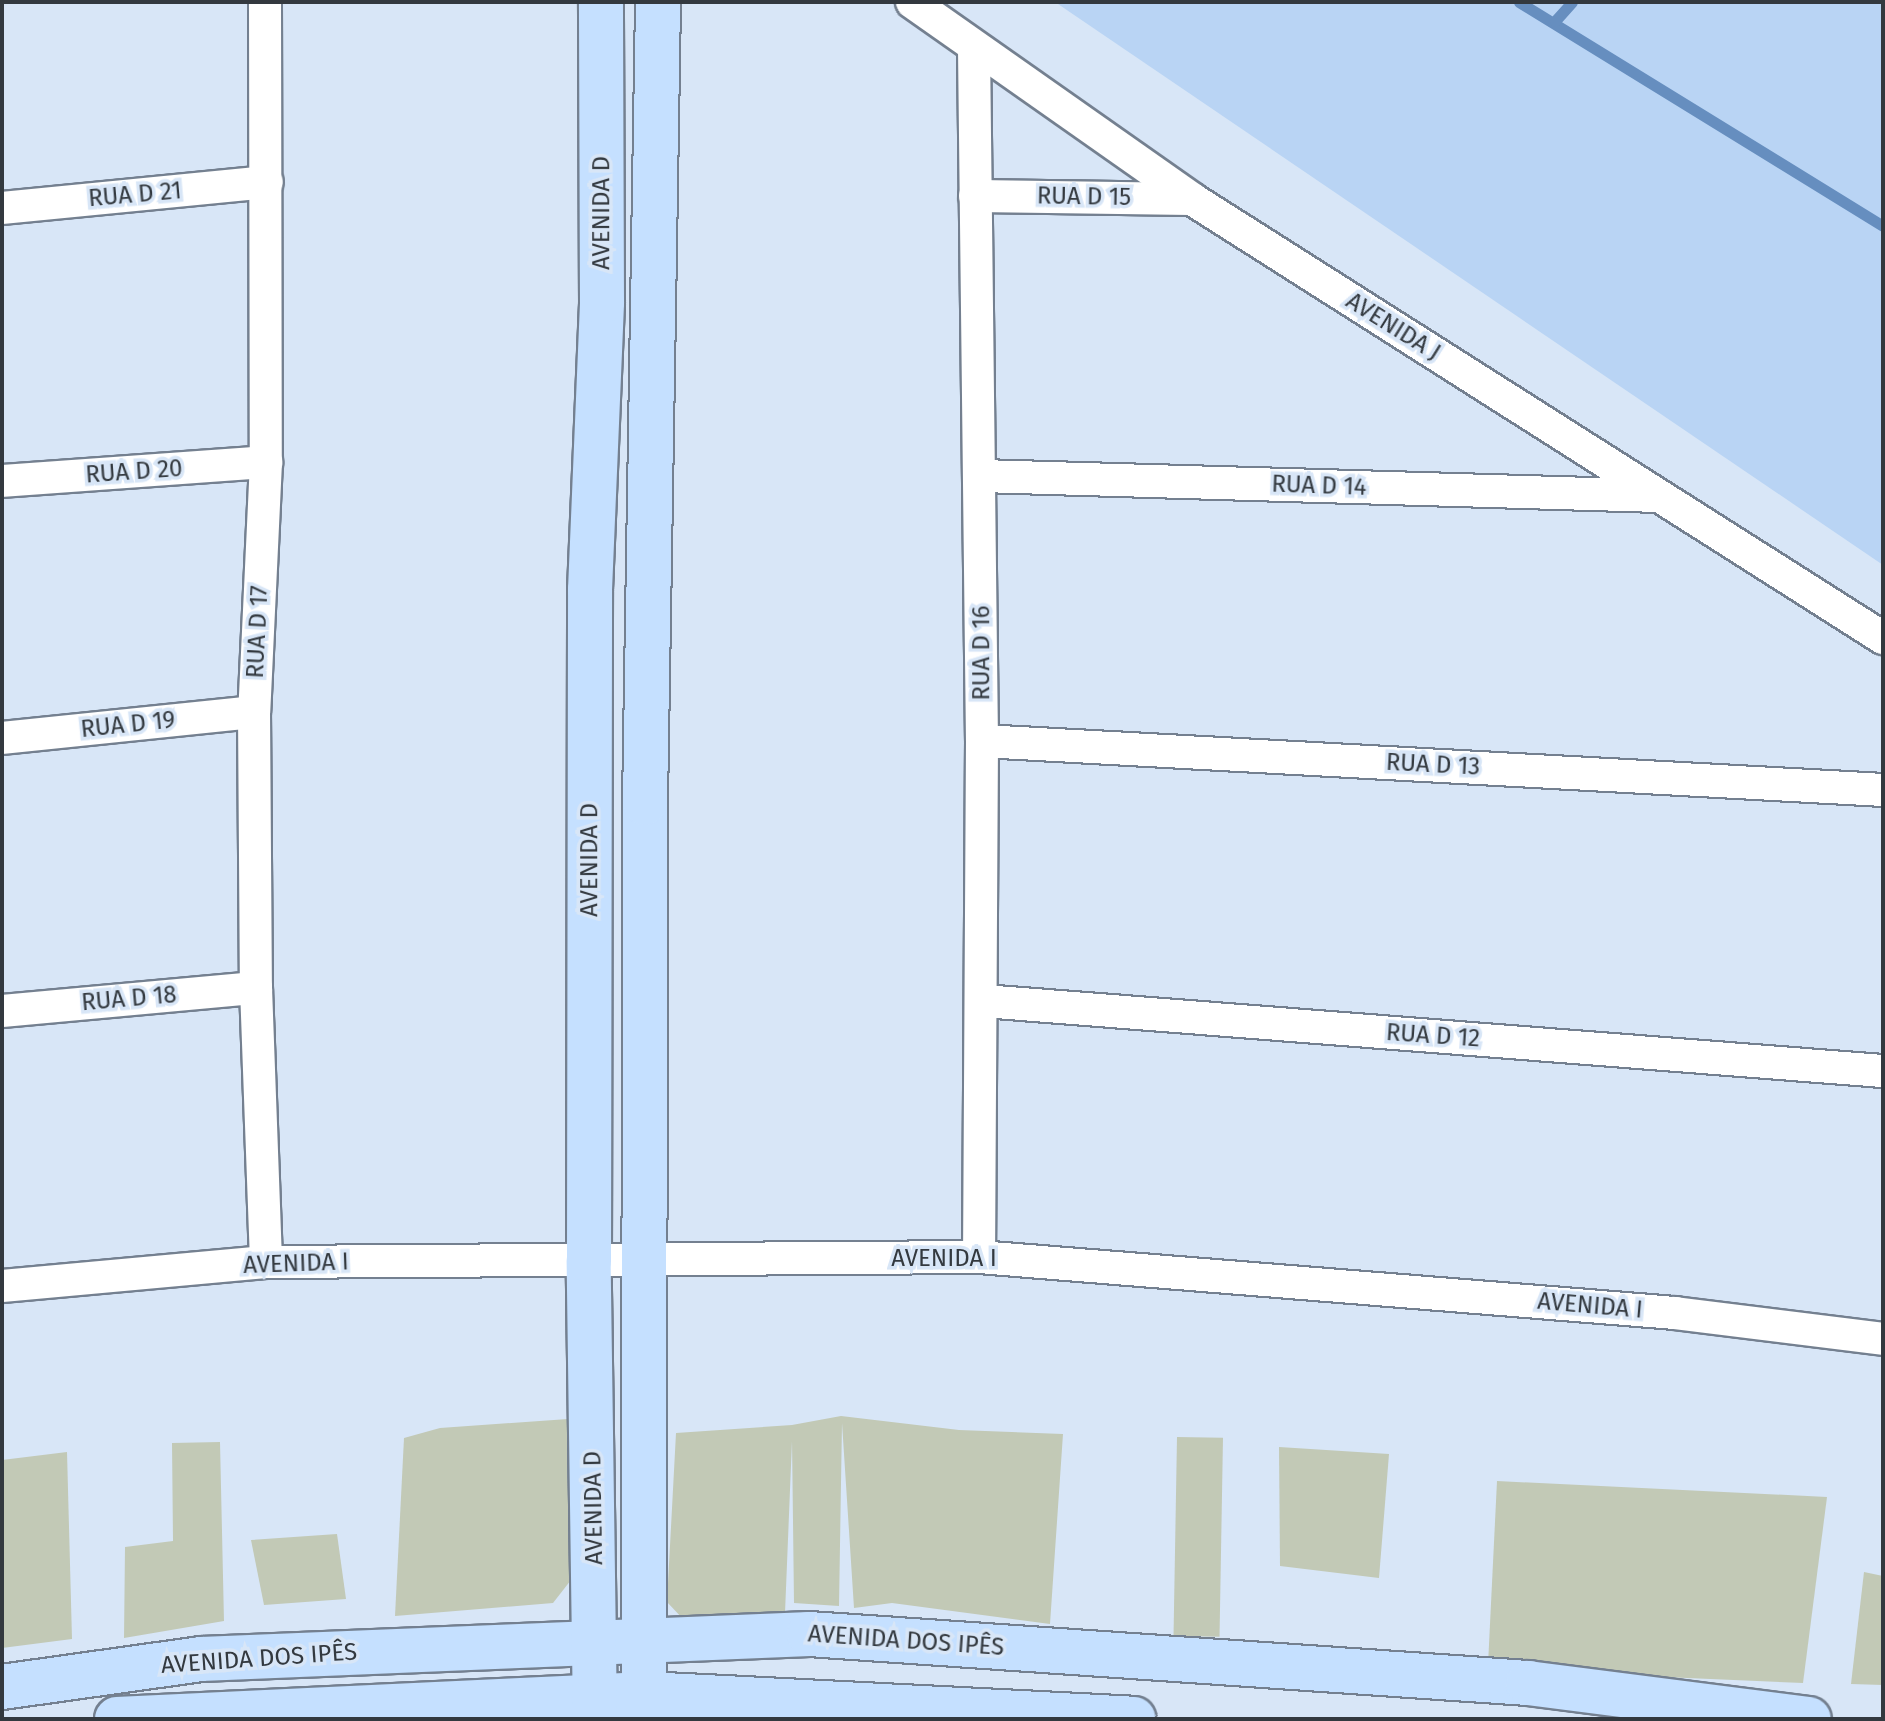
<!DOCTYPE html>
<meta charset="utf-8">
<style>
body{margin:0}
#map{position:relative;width:1885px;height:1721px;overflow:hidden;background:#d8e6f7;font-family:"Fira Sans",sans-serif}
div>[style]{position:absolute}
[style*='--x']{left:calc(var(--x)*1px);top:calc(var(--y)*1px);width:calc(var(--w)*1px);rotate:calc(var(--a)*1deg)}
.green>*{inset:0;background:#b9d4f4}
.stream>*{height:11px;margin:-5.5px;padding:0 5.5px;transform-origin:5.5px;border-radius:5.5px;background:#668ebf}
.building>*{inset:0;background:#c2c9b6;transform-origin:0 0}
.roads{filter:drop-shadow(2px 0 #748090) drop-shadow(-2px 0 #748090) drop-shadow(0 2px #748090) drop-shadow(0 -2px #748090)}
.minor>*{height:32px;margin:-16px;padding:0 16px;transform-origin:16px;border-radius:16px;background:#fff}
.secondary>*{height:44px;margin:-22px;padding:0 22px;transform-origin:22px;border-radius:22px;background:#c5e0ff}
span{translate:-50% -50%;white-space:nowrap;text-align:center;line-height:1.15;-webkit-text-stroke:7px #d8e6f7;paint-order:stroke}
.street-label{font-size:24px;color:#33393f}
.frame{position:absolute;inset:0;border:4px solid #33393f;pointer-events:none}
</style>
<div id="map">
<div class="green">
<div style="clip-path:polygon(1055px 2px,1883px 2px,1883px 565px)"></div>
</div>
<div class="stream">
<div style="--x:1519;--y:2;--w:427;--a:31.6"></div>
<div style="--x:1555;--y:21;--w:25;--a:-48"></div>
</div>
<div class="building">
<div style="clip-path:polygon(841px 1416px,959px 1430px,1063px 1434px,1050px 1624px,892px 1603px,854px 1608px,842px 1423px,839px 1606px,794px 1603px,792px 1441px,785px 1613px,684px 1620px,667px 1602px,676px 1433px,792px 1425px)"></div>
<div style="clip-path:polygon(568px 1419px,571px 1580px,553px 1603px,395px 1616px,404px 1438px,440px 1428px)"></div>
<div style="left:1177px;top:1437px;width:46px;height:199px;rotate:1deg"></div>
<div style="clip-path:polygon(220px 1442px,224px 1621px,124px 1638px,125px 1547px,173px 1541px,172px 1443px)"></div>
<div style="clip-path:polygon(1279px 1447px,1389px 1454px,1379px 1578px,1280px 1566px)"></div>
<div style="clip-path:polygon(67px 1452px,72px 1639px,2px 1648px,2px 1460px)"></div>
<div style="clip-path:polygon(1497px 1481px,1827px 1497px,1803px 1683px,1548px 1672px,1488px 1665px)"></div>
<div style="clip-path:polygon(337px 1534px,346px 1599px,264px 1605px,251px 1540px)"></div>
<div style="clip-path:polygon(1864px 1572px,1883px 1576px,1883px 1685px,1851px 1684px)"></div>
</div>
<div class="roads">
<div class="minor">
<div style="--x:265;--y:2;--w:460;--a:89.9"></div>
<div style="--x:266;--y:462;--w:250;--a:92.7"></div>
<div style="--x:254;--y:712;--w:276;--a:89.6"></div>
<div style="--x:256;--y:988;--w:274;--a:87.9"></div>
<div style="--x:912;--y:2;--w:342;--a:35.1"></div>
<div style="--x:1192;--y:199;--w:819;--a:32.43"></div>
<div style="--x:974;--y:48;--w:693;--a:89.34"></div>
<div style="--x:982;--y:741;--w:516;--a:90.33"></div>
<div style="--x:975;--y:196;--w:217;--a:0.8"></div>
<div style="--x:2;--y:208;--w:266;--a:-5.6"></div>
<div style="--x:981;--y:476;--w:676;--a:1.69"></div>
<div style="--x:2;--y:481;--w:265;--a:-4.1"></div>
<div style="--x:2;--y:738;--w:253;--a:-5.9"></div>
<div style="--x:982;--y:741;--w:902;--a:3.11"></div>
<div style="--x:983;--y:1001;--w:903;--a:4.45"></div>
<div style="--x:2;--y:1011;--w:255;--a:-5.2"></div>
<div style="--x:2;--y:1286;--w:265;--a:-5.2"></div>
<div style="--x:266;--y:1262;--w:713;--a:-0.4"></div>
<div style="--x:979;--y:1257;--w:698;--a:4.6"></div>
<div style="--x:1675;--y:1313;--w:210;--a:7.1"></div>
</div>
<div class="secondary">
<div style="--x:2;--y:1687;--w:201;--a:-8"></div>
<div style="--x:201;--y:1659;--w:609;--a:-2.35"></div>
<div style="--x:809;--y:1634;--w:721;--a:3.9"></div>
<div style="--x:1528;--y:1683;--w:283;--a:7.3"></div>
<div style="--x:117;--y:1719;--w:529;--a:-2.71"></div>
<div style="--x:645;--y:1694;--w:489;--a:2.9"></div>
<div style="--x:595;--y:1719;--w:458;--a:-90.8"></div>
<div style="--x:589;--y:1261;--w:671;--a:-89.91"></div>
<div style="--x:590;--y:590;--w:288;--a:-87.6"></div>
<div style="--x:602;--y:302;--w:300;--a:-90.2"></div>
<div style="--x:644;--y:1719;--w:916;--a:-89.94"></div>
<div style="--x:645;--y:803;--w:801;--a:-89.07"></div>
</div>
</div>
<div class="street-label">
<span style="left:135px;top:195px;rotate:-5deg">RUA D 21</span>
<span style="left:1084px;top:197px;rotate:1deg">RUA D 15</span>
<span style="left:602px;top:213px;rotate:-90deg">AVENIDA D</span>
<span style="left:1393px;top:327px;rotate:32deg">AVENIDA J</span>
<span style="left:134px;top:472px;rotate:-4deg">RUA D 20</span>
<span style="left:1319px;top:486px;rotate:2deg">RUA D 14</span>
<span style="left:258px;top:632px;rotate:-87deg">RUA D 17</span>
<span style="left:982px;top:653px;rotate:-90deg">RUA D 16</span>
<span style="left:128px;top:725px;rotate:-6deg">RUA D 19</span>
<span style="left:1433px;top:765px;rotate:3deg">RUA D 13</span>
<span style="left:590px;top:860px;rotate:-90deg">AVENIDA D</span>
<span style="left:129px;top:999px;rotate:-5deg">RUA D 18</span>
<span style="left:1433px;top:1036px;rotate:4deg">RUA D 12</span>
<span style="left:944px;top:1259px">AVENIDA I</span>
<span style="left:296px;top:1264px;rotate:-2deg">AVENIDA I</span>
<span style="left:1590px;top:1306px;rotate:5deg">AVENIDA I</span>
<span style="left:594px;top:1508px;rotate:-91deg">AVENIDA D</span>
<span style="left:906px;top:1641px;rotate:4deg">AVENIDA DOS IPÊS</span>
<span style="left:259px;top:1659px;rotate:-4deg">AVENIDA DOS IPÊS</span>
</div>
<div class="frame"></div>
</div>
